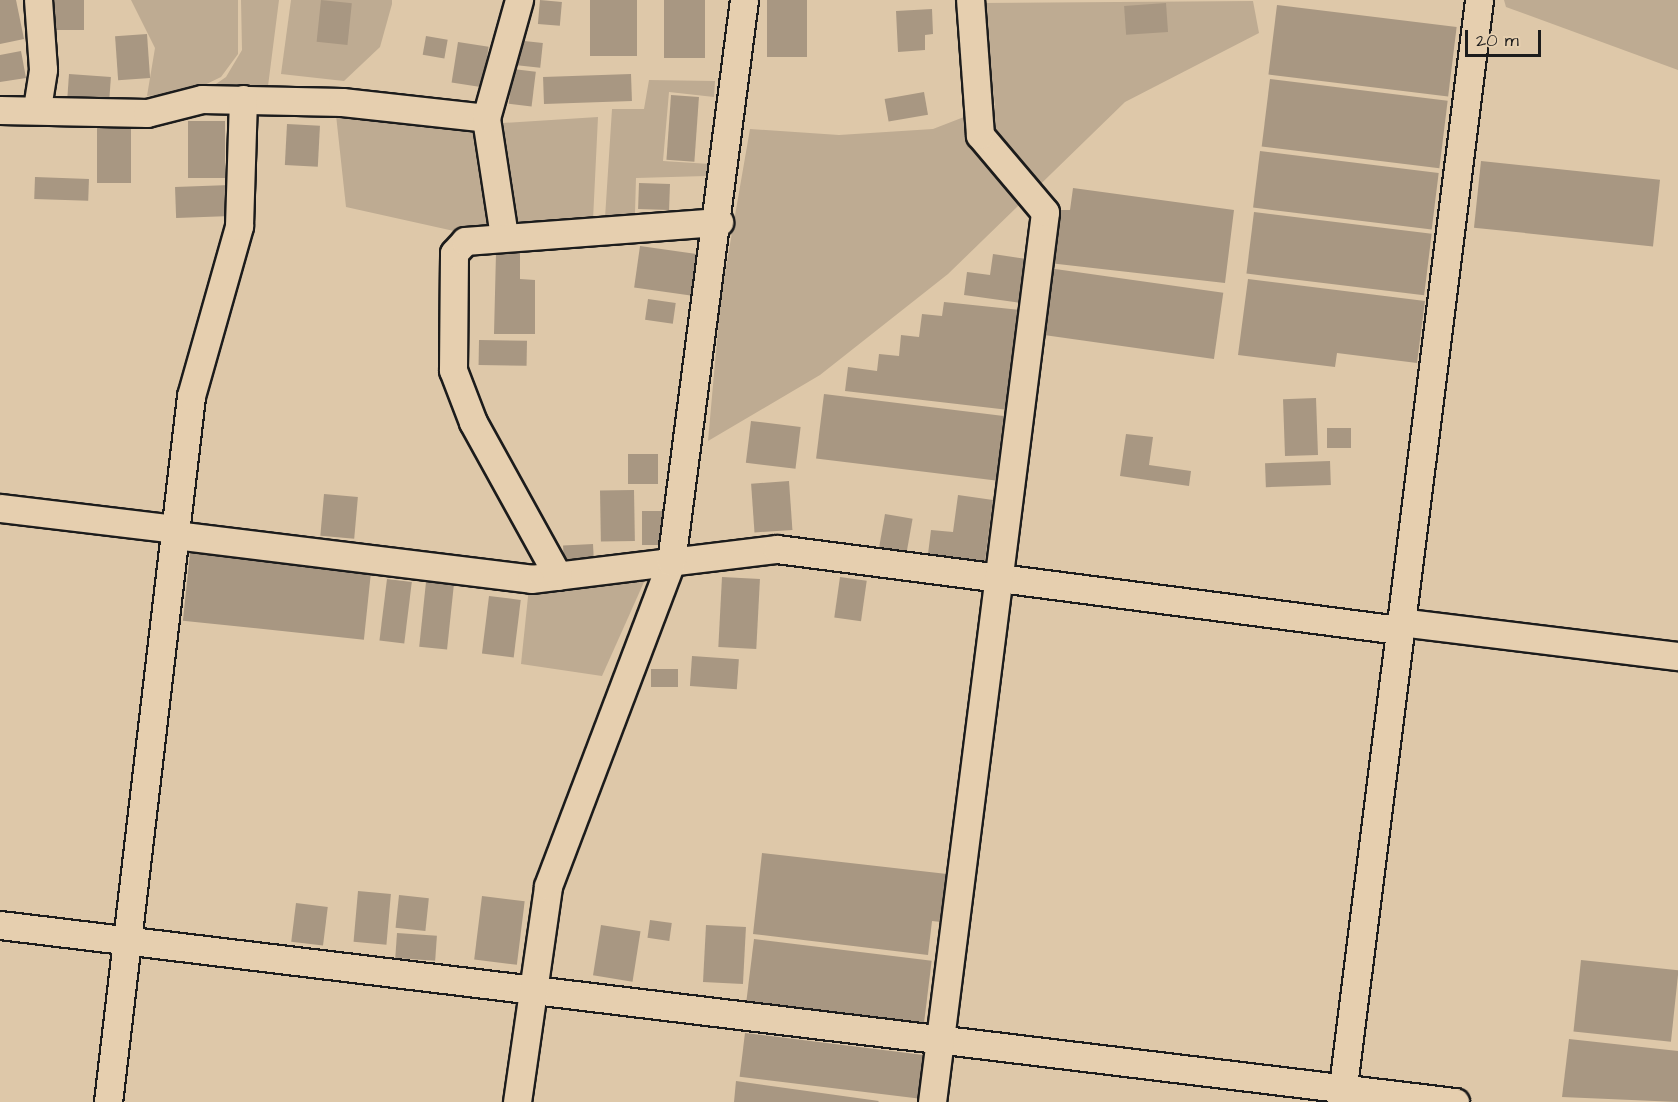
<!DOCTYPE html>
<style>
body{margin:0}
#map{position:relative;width:1678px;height:1102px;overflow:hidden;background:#dec8a9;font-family:"Architects Daughter",sans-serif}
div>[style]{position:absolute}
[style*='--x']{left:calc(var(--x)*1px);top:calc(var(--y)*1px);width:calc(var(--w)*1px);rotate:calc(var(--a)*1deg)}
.green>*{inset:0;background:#beab92}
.building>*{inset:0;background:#a89782;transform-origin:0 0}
.roads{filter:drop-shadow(2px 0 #1c1c1c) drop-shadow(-2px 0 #1c1c1c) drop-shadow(0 2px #1c1c1c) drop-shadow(0 -2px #1c1c1c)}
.minor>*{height:27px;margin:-13.5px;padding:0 13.5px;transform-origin:13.5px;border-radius:13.5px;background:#e6cfaf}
span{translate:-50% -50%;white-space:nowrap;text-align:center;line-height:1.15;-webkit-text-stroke:6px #e6cfaf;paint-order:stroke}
.scale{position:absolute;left:1465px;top:30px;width:76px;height:27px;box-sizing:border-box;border:3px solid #1c1c1c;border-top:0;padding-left:8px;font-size:18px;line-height:21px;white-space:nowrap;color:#1c1c1c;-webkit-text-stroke:4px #e6cfaf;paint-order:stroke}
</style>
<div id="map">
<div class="green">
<div style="clip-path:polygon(131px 0,238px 0,238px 54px,221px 77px,190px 92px,147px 96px,155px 48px)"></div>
<div style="clip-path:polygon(241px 0,279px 0,267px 94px,200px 95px,226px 77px,242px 50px)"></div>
<div style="clip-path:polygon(291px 0,392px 0,392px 4px,380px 47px,344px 81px,281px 74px)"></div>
<div style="clip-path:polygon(1504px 0,1678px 0,1678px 70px,1506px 7px)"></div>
<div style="clip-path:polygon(1253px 1px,1259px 33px,1125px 102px,948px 274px,820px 375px,708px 441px,721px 296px,750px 129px,839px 135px,933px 129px,995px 105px,981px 3px)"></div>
<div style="clip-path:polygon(649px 80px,715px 81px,714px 97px,669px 92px,663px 161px,710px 164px,706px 176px,636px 178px,635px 213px,697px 213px,605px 218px,612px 109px,644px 109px)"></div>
<div style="clip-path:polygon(336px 115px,502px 123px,598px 117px,593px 220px,454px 231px,346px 207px)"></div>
<div style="clip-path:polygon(648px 573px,602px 676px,521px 664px,529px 587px)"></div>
</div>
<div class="building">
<div style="clip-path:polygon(0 0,16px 0,24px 39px,0 44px)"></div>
<div style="left:51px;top:0;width:33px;height:30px"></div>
<div style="left:321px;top:0;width:31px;height:42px;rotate:6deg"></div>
<div style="left:540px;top:0;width:22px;height:24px;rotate:5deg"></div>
<div style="left:590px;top:0;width:47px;height:56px"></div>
<div style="left:664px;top:0;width:41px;height:58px"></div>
<div style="left:767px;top:0;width:40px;height:57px"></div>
<div style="left:1166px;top:3px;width:29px;height:42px;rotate:86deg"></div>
<div style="left:1277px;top:5px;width:181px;height:70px;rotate:7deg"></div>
<div style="clip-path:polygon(932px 9px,933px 34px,925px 35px,925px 50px,898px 52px,896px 11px)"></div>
<div style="left:147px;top:34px;width:44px;height:32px;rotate:86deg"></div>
<div style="left:426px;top:36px;width:22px;height:19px;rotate:10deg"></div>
<div style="left:515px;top:40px;width:28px;height:25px;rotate:6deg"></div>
<div style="left:458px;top:42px;width:31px;height:41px;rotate:9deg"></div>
<div style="clip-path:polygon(21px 51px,26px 78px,0 82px,0 55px)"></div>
<div style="left:513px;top:69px;width:23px;height:35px;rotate:7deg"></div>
<div style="left:69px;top:74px;width:42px;height:22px;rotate:4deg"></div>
<div style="left:631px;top:74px;width:27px;height:88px;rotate:88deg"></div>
<div style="left:1270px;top:79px;width:179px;height:68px;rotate:7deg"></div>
<div style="left:924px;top:92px;width:23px;height:40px;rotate:80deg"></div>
<div style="left:671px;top:95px;width:28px;height:65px;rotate:4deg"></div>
<div style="left:188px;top:121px;width:37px;height:57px"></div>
<div style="left:287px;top:124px;width:33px;height:41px;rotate:3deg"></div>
<div style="left:131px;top:127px;width:56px;height:34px;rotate:90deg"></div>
<div style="left:1260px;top:151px;width:180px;height:57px;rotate:7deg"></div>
<div style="left:1481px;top:161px;width:180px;height:67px;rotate:6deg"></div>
<div style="left:35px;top:177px;width:54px;height:22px;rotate:2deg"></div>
<div style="left:639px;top:183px;width:31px;height:26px;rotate:2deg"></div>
<div style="left:230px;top:185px;width:31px;height:55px;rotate:88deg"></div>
<div style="clip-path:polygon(1073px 188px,1234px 210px,1225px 283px,1049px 263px,1056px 210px,1070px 210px)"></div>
<div style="left:1254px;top:212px;width:179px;height:62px;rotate:7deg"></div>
<div style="left:640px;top:246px;width:57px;height:42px;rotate:8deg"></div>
<div style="clip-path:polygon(520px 250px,520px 279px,535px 280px,535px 334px,494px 334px,496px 253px)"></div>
<div style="clip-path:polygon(993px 254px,1027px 259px,1021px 303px,964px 295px,967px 272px,990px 275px)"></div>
<div style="left:1048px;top:268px;width:177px;height:67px;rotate:8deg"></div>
<div style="clip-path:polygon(1248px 279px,1425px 301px,1417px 363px,1337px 353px,1335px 367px,1238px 355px)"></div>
<div style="left:648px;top:299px;width:28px;height:21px;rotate:8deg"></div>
<div style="clip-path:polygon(944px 302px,1020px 310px,1009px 410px,845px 391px,848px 367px,877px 371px,879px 354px,899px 356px,901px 335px,919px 337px,922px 314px,942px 316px)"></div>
<div style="left:479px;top:340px;width:48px;height:25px;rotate:1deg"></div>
<div style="left:824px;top:394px;width:181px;height:65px;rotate:7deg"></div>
<div style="left:1316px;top:398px;width:57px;height:33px;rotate:88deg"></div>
<div style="left:751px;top:421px;width:50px;height:42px;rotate:7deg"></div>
<div style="left:1327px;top:428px;width:24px;height:20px"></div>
<div style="clip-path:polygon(1126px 434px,1153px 437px,1149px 465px,1191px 471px,1189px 486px,1120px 476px)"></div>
<div style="left:628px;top:454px;width:30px;height:30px"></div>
<div style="left:1330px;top:461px;width:24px;height:65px;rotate:88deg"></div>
<div style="left:789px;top:481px;width:49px;height:38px;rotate:86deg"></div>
<div style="left:634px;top:490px;width:51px;height:34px;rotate:89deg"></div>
<div style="left:324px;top:494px;width:34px;height:42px;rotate:5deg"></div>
<div style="clip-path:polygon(958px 495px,993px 500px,985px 561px,928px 554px,931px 530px,953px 532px)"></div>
<div style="left:663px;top:511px;width:34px;height:21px;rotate:90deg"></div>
<div style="left:885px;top:514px;width:28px;height:34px;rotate:10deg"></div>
<div style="left:593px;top:544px;width:19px;height:30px;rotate:87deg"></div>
<div style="left:190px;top:553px;width:182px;height:68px;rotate:6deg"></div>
<div style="left:722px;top:577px;width:38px;height:70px;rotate:3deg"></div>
<div style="left:840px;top:577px;width:27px;height:41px;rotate:8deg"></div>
<div style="left:387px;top:579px;width:25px;height:62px;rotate:7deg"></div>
<div style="left:426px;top:582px;width:28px;height:65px;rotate:6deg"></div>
<div style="left:489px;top:596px;width:32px;height:58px;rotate:7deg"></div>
<div style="left:692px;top:656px;width:47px;height:30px;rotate:4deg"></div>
<div style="left:651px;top:669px;width:27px;height:18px"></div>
<div style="clip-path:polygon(762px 853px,947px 874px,941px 922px,932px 921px,928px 955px,753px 934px)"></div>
<div style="left:358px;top:891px;width:33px;height:51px;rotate:5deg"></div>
<div style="left:399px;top:895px;width:30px;height:33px;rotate:6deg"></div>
<div style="left:482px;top:896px;width:43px;height:64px;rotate:7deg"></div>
<div style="left:296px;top:903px;width:32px;height:39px;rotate:7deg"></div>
<div style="left:650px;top:920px;width:22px;height:18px;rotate:8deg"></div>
<div style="left:601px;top:925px;width:40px;height:51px;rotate:9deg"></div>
<div style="left:706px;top:925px;width:40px;height:57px;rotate:3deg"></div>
<div style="left:397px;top:933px;width:40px;height:25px;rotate:4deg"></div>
<div style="left:754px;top:939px;width:179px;height:63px;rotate:7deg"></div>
<div style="left:1581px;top:960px;width:98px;height:72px;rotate:6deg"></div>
<div style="left:745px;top:1033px;width:180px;height:44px;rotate:7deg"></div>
<div style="clip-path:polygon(1569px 1039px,1678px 1051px,1678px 1102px,1562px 1097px)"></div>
<div style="clip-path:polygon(736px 1081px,879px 1101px,878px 1102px,734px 1102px)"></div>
</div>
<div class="roads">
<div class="minor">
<div style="--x:37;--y:108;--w:39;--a:-81"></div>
<div style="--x:43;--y:69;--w:69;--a:-94.1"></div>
<div style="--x:0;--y:110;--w:147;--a:1.2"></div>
<div style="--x:147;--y:113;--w:57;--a:-14.3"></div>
<div style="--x:202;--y:99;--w:140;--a:1.2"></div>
<div style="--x:342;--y:102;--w:145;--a:6.3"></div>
<div style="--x:504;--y:236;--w:119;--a:-98.7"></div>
<div style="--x:486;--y:118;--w:123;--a:-74.4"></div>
<div style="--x:0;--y:508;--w:177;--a:6.8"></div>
<div style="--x:175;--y:535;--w:359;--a:7"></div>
<div style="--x:531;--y:579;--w:248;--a:-7"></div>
<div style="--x:777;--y:549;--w:627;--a:7.42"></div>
<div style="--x:558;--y:576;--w:176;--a:-118.9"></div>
<div style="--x:473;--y:422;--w:56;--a:-111"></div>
<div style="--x:453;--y:370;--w:117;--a:-89.5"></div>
<div style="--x:454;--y:253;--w:16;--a:-47"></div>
<div style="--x:465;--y:241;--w:255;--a:-4.3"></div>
<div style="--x:1400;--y:622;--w:280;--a:7"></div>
<div style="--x:0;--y:925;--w:1466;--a:6.94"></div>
<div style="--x:108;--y:1102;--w:711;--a:-83.29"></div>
<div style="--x:191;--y:396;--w:177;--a:-74.2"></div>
<div style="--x:239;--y:226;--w:127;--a:-88.2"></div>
<div style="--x:517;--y:1102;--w:218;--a:-81.8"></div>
<div style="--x:548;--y:886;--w:347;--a:-69.2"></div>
<div style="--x:671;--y:562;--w:567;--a:-82.6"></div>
<div style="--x:932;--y:1102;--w:897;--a:-82.76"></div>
<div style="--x:1045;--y:212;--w:101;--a:-130.2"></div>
<div style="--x:980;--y:135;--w:135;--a:-94.2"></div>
<div style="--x:1341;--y:1102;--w:1111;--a:-82.86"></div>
</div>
</div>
<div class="scale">20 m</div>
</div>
